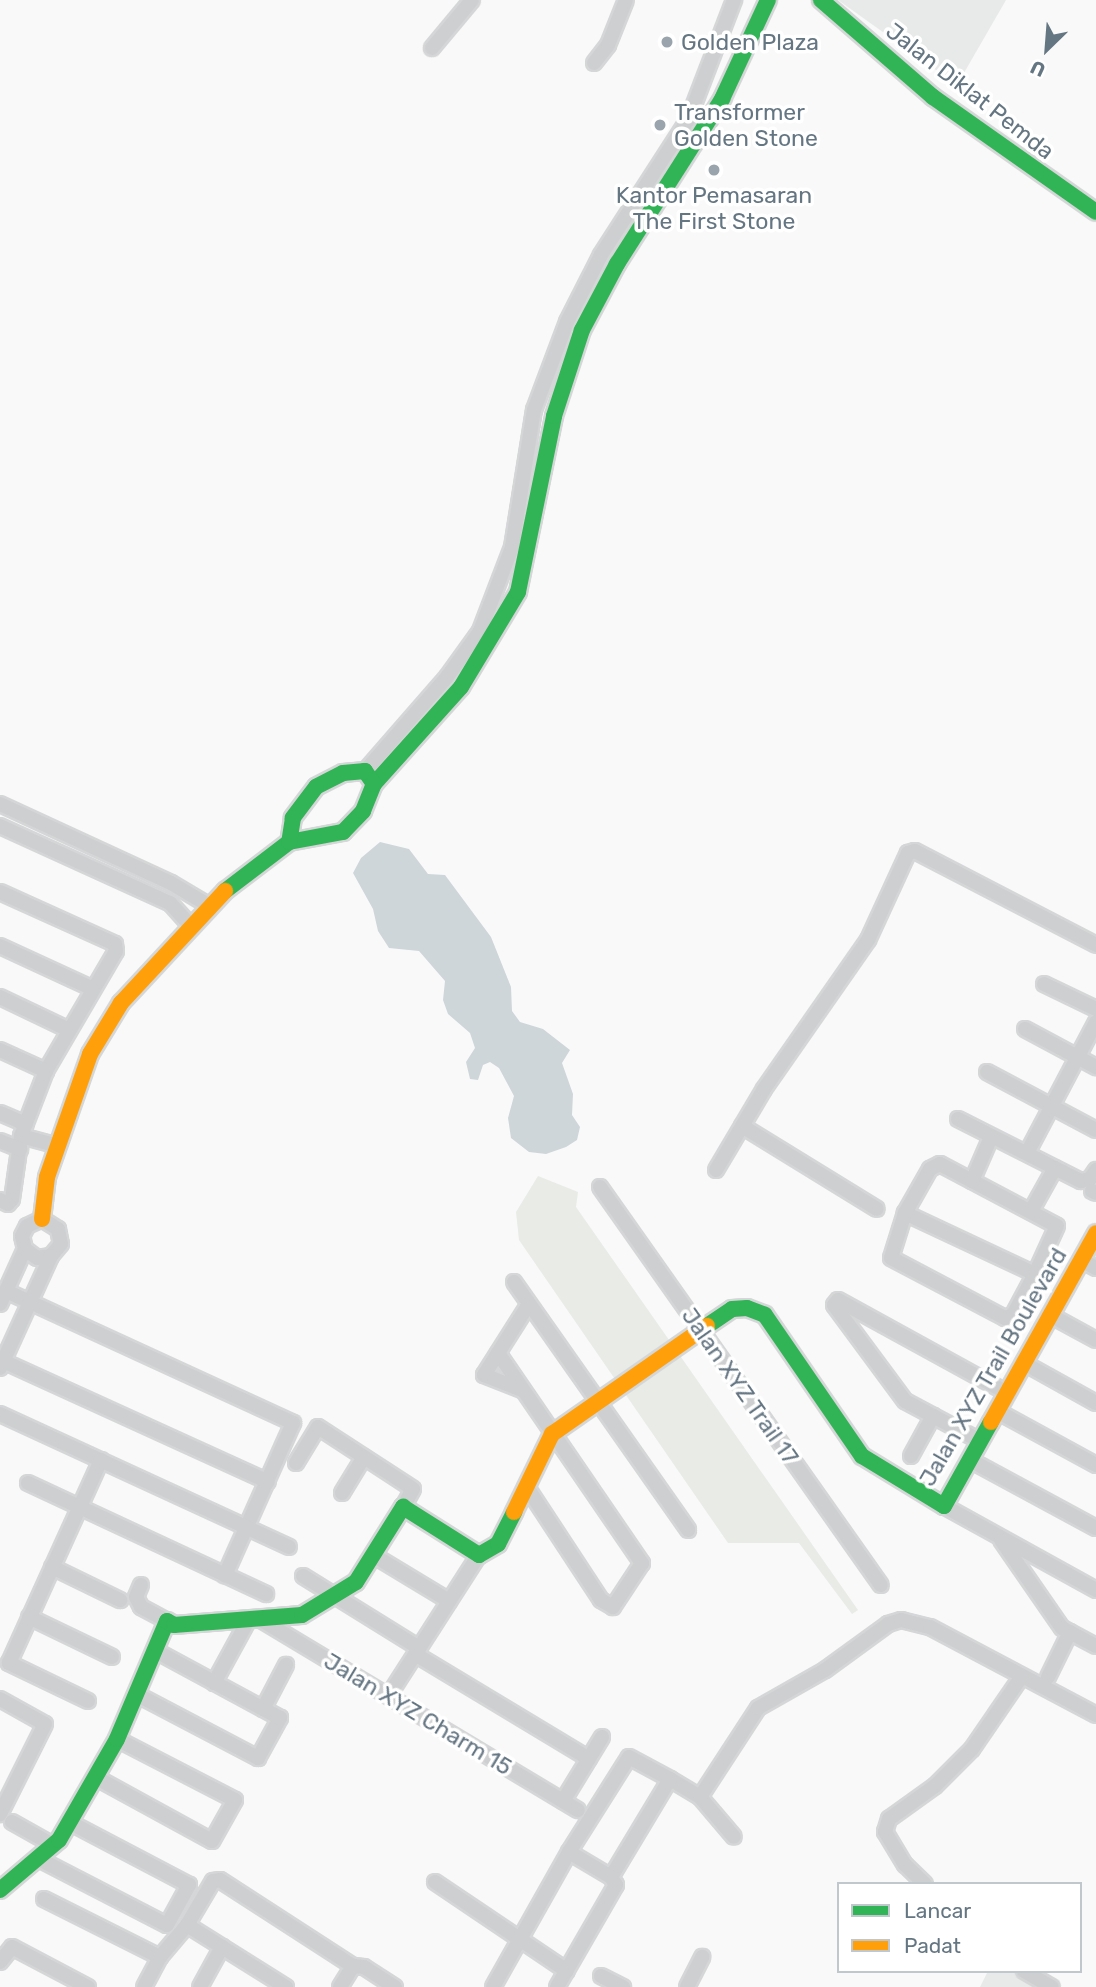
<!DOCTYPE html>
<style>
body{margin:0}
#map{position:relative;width:1096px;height:1987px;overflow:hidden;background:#f9f9f9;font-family:Rubik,sans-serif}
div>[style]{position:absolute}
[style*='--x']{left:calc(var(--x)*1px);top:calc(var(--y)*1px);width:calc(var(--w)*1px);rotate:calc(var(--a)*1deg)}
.built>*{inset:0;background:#e8e9e9}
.green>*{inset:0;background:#e8ebe6}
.water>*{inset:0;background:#ced6d9}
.roads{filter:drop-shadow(2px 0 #d5d6d7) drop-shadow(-2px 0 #d5d6d7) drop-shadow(0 2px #d5d6d7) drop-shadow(0 -2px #d5d6d7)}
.street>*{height:14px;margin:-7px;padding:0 7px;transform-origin:7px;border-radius:7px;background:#cecfd0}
.fast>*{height:16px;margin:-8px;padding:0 8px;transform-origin:8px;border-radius:8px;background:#30b455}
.slow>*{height:16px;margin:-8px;padding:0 8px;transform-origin:8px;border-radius:8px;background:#ff9f0a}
.dots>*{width:19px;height:19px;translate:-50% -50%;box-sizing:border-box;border:4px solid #fff;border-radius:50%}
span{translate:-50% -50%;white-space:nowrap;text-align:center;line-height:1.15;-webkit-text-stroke:7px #fff;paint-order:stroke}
.poi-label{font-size:23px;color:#657683}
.left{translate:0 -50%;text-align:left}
.street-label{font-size:23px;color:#657683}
.legend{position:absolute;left:837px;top:1882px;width:245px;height:91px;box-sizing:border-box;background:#fff;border:2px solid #c1c8cd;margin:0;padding:9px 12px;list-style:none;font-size:21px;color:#657683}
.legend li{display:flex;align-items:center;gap:14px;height:35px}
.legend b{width:35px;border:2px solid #c1c8cd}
.north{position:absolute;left:1012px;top:14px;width:70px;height:70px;-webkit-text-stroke:5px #fff;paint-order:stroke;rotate:205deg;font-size:19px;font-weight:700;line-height:28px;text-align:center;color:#657683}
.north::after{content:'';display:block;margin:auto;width:24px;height:32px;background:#657683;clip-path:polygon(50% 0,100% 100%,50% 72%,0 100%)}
</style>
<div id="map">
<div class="built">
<div style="clip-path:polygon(838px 0,1006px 0,957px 85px)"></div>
<div style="clip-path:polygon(988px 1971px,1017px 1971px,1046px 1987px,980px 1987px)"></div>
</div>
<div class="green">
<div style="clip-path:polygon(538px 1176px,578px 1192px,576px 1207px,858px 1610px,852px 1614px,799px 1543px,728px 1543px,519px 1240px,516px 1212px)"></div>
</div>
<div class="water">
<div style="clip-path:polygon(380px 842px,409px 849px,428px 874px,445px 875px,491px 937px,511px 987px,512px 1011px,520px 1022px,543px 1029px,570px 1050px,562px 1063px,573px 1094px,572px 1115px,580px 1127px,577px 1140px,566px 1147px,546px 1154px,529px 1152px,511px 1138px,508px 1118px,514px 1096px,499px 1068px,490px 1062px,483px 1065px,478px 1080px,470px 1079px,466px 1062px,475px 1048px,470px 1033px,448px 1014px,443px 1000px,445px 981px,419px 951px,389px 948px,378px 931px,373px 909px,353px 873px,361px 858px)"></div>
</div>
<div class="roads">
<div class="street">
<div style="--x:432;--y:48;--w:62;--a:-50.2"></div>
<div style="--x:594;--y:63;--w:23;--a:-52"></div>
<div style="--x:608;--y:45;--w:48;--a:-68.2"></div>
<div style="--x:365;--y:771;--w:125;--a:-48.9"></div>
<div style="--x:447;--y:677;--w:57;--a:-54.3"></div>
<div style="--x:480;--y:631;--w:90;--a:-69.1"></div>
<div style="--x:512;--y:547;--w:139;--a:-80.9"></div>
<div style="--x:534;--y:410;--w:94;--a:-69.4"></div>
<div style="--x:567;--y:322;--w:75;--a:-63.1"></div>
<div style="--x:601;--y:255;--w:161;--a:-57.2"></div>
<div style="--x:688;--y:120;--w:129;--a:-69"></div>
<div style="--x:0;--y:804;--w:188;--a:24.8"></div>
<div style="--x:171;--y:883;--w:43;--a:30.7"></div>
<div style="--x:0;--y:826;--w:187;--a:24.4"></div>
<div style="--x:170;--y:903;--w:30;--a:48"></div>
<div style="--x:0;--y:892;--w:126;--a:24.3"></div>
<div style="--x:115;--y:944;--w:7;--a:82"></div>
<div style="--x:116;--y:951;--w:139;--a:120.3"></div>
<div style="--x:46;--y:1071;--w:70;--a:111"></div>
<div style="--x:21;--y:1136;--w:64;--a:98.1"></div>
<div style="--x:12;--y:1199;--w:6;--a:129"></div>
<div style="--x:8;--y:1204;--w:9;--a:-153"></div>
<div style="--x:0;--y:946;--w:100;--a:24.8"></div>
<div style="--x:1044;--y:984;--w:58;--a:25.7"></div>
<div style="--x:0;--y:997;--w:74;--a:25.5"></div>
<div style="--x:1025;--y:1029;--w:81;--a:28.2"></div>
<div style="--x:0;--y:1050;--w:51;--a:24.5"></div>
<div style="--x:987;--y:1072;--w:123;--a:28"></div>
<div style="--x:0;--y:1113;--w:28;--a:23"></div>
<div style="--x:958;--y:1119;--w:138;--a:26.8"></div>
<div style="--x:1081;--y:1181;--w:9;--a:-13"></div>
<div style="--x:1090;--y:1179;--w:11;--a:-56"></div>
<div style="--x:742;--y:1126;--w:158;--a:31.6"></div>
<div style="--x:21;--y:1136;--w:35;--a:15"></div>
<div style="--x:0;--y:1141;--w:22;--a:22"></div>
<div style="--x:1027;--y:1153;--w:148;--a:-62.2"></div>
<div style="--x:940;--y:1164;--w:132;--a:27.9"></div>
<div style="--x:1057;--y:1226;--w:53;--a:114.6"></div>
<div style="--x:1035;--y:1274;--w:144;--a:-154.9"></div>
<div style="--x:905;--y:1213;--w:51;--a:-60.4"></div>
<div style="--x:930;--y:1169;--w:11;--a:-27"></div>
<div style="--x:716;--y:1170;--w:94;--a:-59.3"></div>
<div style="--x:764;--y:1089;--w:182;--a:-55.1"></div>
<div style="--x:868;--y:940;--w:96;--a:-65.3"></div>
<div style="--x:908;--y:853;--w:7;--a:-16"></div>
<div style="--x:915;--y:851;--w:204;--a:27.4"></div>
<div style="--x:972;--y:1181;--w:48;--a:-66.6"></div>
<div style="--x:600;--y:1187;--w:487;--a:54.8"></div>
<div style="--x:1092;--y:1191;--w:4;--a:27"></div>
<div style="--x:1031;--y:1211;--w:49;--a:-60.8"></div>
<div style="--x:905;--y:1213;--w:47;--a:107.3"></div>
<div style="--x:891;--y:1258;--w:129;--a:27.8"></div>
<div style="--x:1005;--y:1318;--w:9;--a:-21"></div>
<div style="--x:1013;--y:1315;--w:47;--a:-61.8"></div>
<div style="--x:1081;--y:1260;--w:17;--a:28"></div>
<div style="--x:514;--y:1282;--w:303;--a:54.9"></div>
<div style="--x:6;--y:1291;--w:316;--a:24.7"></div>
<div style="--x:293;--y:1423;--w:167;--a:114.1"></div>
<div style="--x:0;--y:1304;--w:60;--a:-65.6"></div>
<div style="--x:25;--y:1249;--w:13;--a:-103"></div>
<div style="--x:22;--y:1236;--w:11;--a:-63"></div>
<div style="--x:27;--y:1226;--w:17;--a:-25"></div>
<div style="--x:42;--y:1219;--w:19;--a:32"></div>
<div style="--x:58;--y:1229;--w:15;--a:79"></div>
<div style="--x:61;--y:1244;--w:16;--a:130"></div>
<div style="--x:51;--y:1256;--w:14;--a:172"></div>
<div style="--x:37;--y:1258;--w:15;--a:-143"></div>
<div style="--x:1050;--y:1315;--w:52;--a:28.5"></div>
<div style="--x:498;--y:1353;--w:255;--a:55.6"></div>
<div style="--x:642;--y:1563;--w:53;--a:123.4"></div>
<div style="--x:613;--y:1607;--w:14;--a:-150"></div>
<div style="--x:601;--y:1600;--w:136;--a:-123.3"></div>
<div style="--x:3;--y:1361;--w:291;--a:24.5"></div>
<div style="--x:1024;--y:1363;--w:82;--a:29.1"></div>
<div style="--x:0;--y:1368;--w:123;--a:-65.5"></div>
<div style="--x:522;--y:1390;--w:41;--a:-158.5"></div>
<div style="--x:484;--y:1375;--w:84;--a:-57.6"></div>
<div style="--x:997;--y:1411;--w:113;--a:28.6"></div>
<div style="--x:0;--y:1414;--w:318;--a:24.7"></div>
<div style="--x:980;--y:1441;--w:85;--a:-151.9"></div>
<div style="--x:905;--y:1401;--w:119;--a:-126.5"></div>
<div style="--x:834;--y:1305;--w:6;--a:-51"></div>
<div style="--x:838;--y:1300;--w:193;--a:28.8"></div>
<div style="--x:911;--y:1456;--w:46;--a:-61.2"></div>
<div style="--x:970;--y:1460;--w:143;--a:28.4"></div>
<div style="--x:296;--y:1463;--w:42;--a:-58.6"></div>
<div style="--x:318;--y:1427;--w:113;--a:33.1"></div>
<div style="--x:413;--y:1489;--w:21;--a:119"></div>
<div style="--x:28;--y:1483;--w:263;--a:25"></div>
<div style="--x:342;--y:1493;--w:42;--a:-58.6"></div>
<div style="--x:944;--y:1506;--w:174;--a:28.9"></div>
<div style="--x:1001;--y:1540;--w:107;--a:55.3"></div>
<div style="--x:1062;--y:1628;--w:38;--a:28"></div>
<div style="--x:373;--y:1555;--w:89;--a:31.2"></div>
<div style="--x:52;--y:1567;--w:76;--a:25.9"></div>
<div style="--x:303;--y:1576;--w:137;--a:31.8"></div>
<div style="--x:141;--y:1585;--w:13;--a:113"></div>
<div style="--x:136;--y:1597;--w:11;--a:63"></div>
<div style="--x:141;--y:1607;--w:30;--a:28"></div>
<div style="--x:29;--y:1617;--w:92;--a:25.7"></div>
<div style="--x:258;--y:1618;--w:373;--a:31"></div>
<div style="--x:415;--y:1654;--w:203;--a:31.1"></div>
<div style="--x:1048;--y:1677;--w:50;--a:-63.9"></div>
<div style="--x:214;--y:1683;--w:73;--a:-61.3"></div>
<div style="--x:136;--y:1694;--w:138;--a:27.7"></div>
<div style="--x:258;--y:1758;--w:46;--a:-61.2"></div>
<div style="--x:280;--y:1718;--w:143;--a:-151.6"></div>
<div style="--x:389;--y:1695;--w:166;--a:-57.3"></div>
<div style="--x:0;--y:1699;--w:51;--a:29.1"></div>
<div style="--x:45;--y:1724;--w:101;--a:116.6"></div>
<div style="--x:88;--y:1701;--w:88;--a:-154.3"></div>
<div style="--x:9;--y:1663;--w:223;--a:-65.6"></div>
<div style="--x:263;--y:1709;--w:50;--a:-62.4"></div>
<div style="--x:95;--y:1777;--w:133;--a:28.7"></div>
<div style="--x:212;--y:1841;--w:47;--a:-60.7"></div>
<div style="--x:235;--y:1800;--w:133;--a:-152.7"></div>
<div style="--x:670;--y:1779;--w:35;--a:31"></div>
<div style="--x:700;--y:1797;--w:52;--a:49.6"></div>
<div style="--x:700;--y:1797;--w:106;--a:-56.9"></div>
<div style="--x:758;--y:1708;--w:77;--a:-29.6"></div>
<div style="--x:825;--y:1670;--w:78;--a:-36.1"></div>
<div style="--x:888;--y:1624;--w:14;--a:-17"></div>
<div style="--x:901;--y:1620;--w:30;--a:14"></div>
<div style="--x:930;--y:1627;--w:188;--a:27.9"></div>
<div style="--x:563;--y:1801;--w:75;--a:-58.6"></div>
<div style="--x:12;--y:1822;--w:47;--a:29.3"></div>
<div style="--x:37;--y:1858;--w:146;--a:27.3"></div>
<div style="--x:167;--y:1925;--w:46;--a:-61.2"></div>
<div style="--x:189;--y:1885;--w:136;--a:-152.3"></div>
<div style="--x:435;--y:1882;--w:159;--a:34"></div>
<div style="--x:925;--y:1884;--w:28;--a:-136"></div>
<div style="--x:905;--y:1865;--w:39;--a:-121"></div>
<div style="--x:885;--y:1832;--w:14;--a:-73"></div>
<div style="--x:889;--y:1819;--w:57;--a:-35.7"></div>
<div style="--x:935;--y:1786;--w:52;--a:-45"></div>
<div style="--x:972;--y:1749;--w:88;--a:-55.6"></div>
<div style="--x:44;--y:1899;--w:130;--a:26.6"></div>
<div style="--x:187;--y:1925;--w:51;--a:-59.4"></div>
<div style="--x:213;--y:1881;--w:7;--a:-8"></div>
<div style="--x:220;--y:1880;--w:158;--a:32.9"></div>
<div style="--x:353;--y:1966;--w:11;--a:5"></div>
<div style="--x:364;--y:1967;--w:37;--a:33"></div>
<div style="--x:0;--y:1962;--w:19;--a:-51"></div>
<div style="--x:12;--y:1947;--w:86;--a:27.8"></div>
<div style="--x:1024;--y:1971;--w:32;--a:30"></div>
<div style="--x:601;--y:1976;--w:25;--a:27"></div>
<div style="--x:144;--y:1987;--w:34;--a:-62"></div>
<div style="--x:160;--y:1957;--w:42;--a:-49.8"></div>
<div style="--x:187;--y:1925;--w:117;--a:32.1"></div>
<div style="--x:200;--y:1987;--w:46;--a:-61.2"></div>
<div style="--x:340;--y:1987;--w:25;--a:-58"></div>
<div style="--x:493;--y:1987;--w:155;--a:-60.6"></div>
<div style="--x:569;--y:1852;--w:112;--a:-57.7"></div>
<div style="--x:629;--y:1757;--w:47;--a:28.2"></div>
<div style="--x:670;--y:1779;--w:114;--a:121"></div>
<div style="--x:557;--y:1987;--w:118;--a:-60"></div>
<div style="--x:616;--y:1885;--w:9;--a:-122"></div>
<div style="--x:611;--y:1877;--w:49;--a:-149.2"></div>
<div style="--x:687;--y:1987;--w:34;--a:-63"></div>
</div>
<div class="fast">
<div style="--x:821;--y:0;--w:148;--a:40.9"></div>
<div style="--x:933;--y:97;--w:199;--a:35.2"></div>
<div style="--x:374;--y:784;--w:130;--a:-48.1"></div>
<div style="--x:461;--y:687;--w:111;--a:-59"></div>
<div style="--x:518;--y:592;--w:180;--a:-78.4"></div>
<div style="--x:554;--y:416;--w:90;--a:-72"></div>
<div style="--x:582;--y:330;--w:75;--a:-62.1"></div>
<div style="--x:617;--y:264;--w:196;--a:-57.5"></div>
<div style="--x:722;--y:99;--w:109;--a:-65.1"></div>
<div style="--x:225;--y:891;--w:81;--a:-37.4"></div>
<div style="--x:289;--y:842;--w:55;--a:-10.5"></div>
<div style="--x:343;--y:832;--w:29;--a:-46"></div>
<div style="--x:363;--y:811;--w:29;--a:-68"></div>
<div style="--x:374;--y:784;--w:16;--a:-125"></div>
<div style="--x:365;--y:771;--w:22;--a:175"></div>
<div style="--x:343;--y:773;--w:30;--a:153"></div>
<div style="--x:316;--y:787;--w:39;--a:127"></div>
<div style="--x:293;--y:818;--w:24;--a:99"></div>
<div style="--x:707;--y:1326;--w:30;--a:-34"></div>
<div style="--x:732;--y:1309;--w:15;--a:-4"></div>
<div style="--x:747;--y:1308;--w:19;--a:21"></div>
<div style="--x:765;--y:1315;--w:171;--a:55.5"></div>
<div style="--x:862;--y:1456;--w:96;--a:31.4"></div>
<div style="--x:944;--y:1506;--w:96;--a:-60.8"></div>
<div style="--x:0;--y:1890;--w:77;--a:-40.3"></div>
<div style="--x:59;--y:1840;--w:116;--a:-60.1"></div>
<div style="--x:117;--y:1739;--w:128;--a:-67"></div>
<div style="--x:167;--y:1621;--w:8;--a:30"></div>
<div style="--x:174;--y:1625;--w:128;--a:-4.5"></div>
<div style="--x:302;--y:1615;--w:63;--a:-31.4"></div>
<div style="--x:356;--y:1582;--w:89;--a:-57.9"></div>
<div style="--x:403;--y:1507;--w:90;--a:32.3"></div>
<div style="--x:479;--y:1555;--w:22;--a:-30"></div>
<div style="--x:498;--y:1544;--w:36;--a:-63"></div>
</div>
<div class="slow">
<div style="--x:42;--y:1219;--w:42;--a:-83.2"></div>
<div style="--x:47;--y:1177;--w:130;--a:-70.7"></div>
<div style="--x:90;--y:1054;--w:60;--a:-58.7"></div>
<div style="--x:121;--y:1003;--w:153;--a:-47.1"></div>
<div style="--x:991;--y:1422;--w:216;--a:-60.9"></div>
<div style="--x:514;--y:1512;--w:87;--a:-64"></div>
<div style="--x:552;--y:1434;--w:189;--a:-34.9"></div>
</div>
</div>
<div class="dots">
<div style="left:667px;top:42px;background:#99a4ac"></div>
<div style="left:660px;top:125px;background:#99a4ac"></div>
<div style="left:714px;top:170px;background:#99a4ac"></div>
</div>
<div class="poi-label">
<span class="left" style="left:681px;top:42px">Golden Plaza</span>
<span class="left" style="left:674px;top:125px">Transformer<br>Golden Stone</span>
<span style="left:714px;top:208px">Kantor Pemasaran<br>The First Stone</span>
</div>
<div class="street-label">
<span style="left:970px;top:91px;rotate:38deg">Jalan Diklat Pemda</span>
<span style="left:993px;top:1367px;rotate:-60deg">Jalan XYZ Trail Boulevard</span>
<span style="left:740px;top:1386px;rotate:55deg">Jalan XYZ Trail 17</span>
<span style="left:418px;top:1714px;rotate:31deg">Jalan XYZ Charm 15</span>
</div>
<ul class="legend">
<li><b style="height:9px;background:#30b455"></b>Lancar</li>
<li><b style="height:9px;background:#ff9f0a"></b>Padat</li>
</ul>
<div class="north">U</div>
</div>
